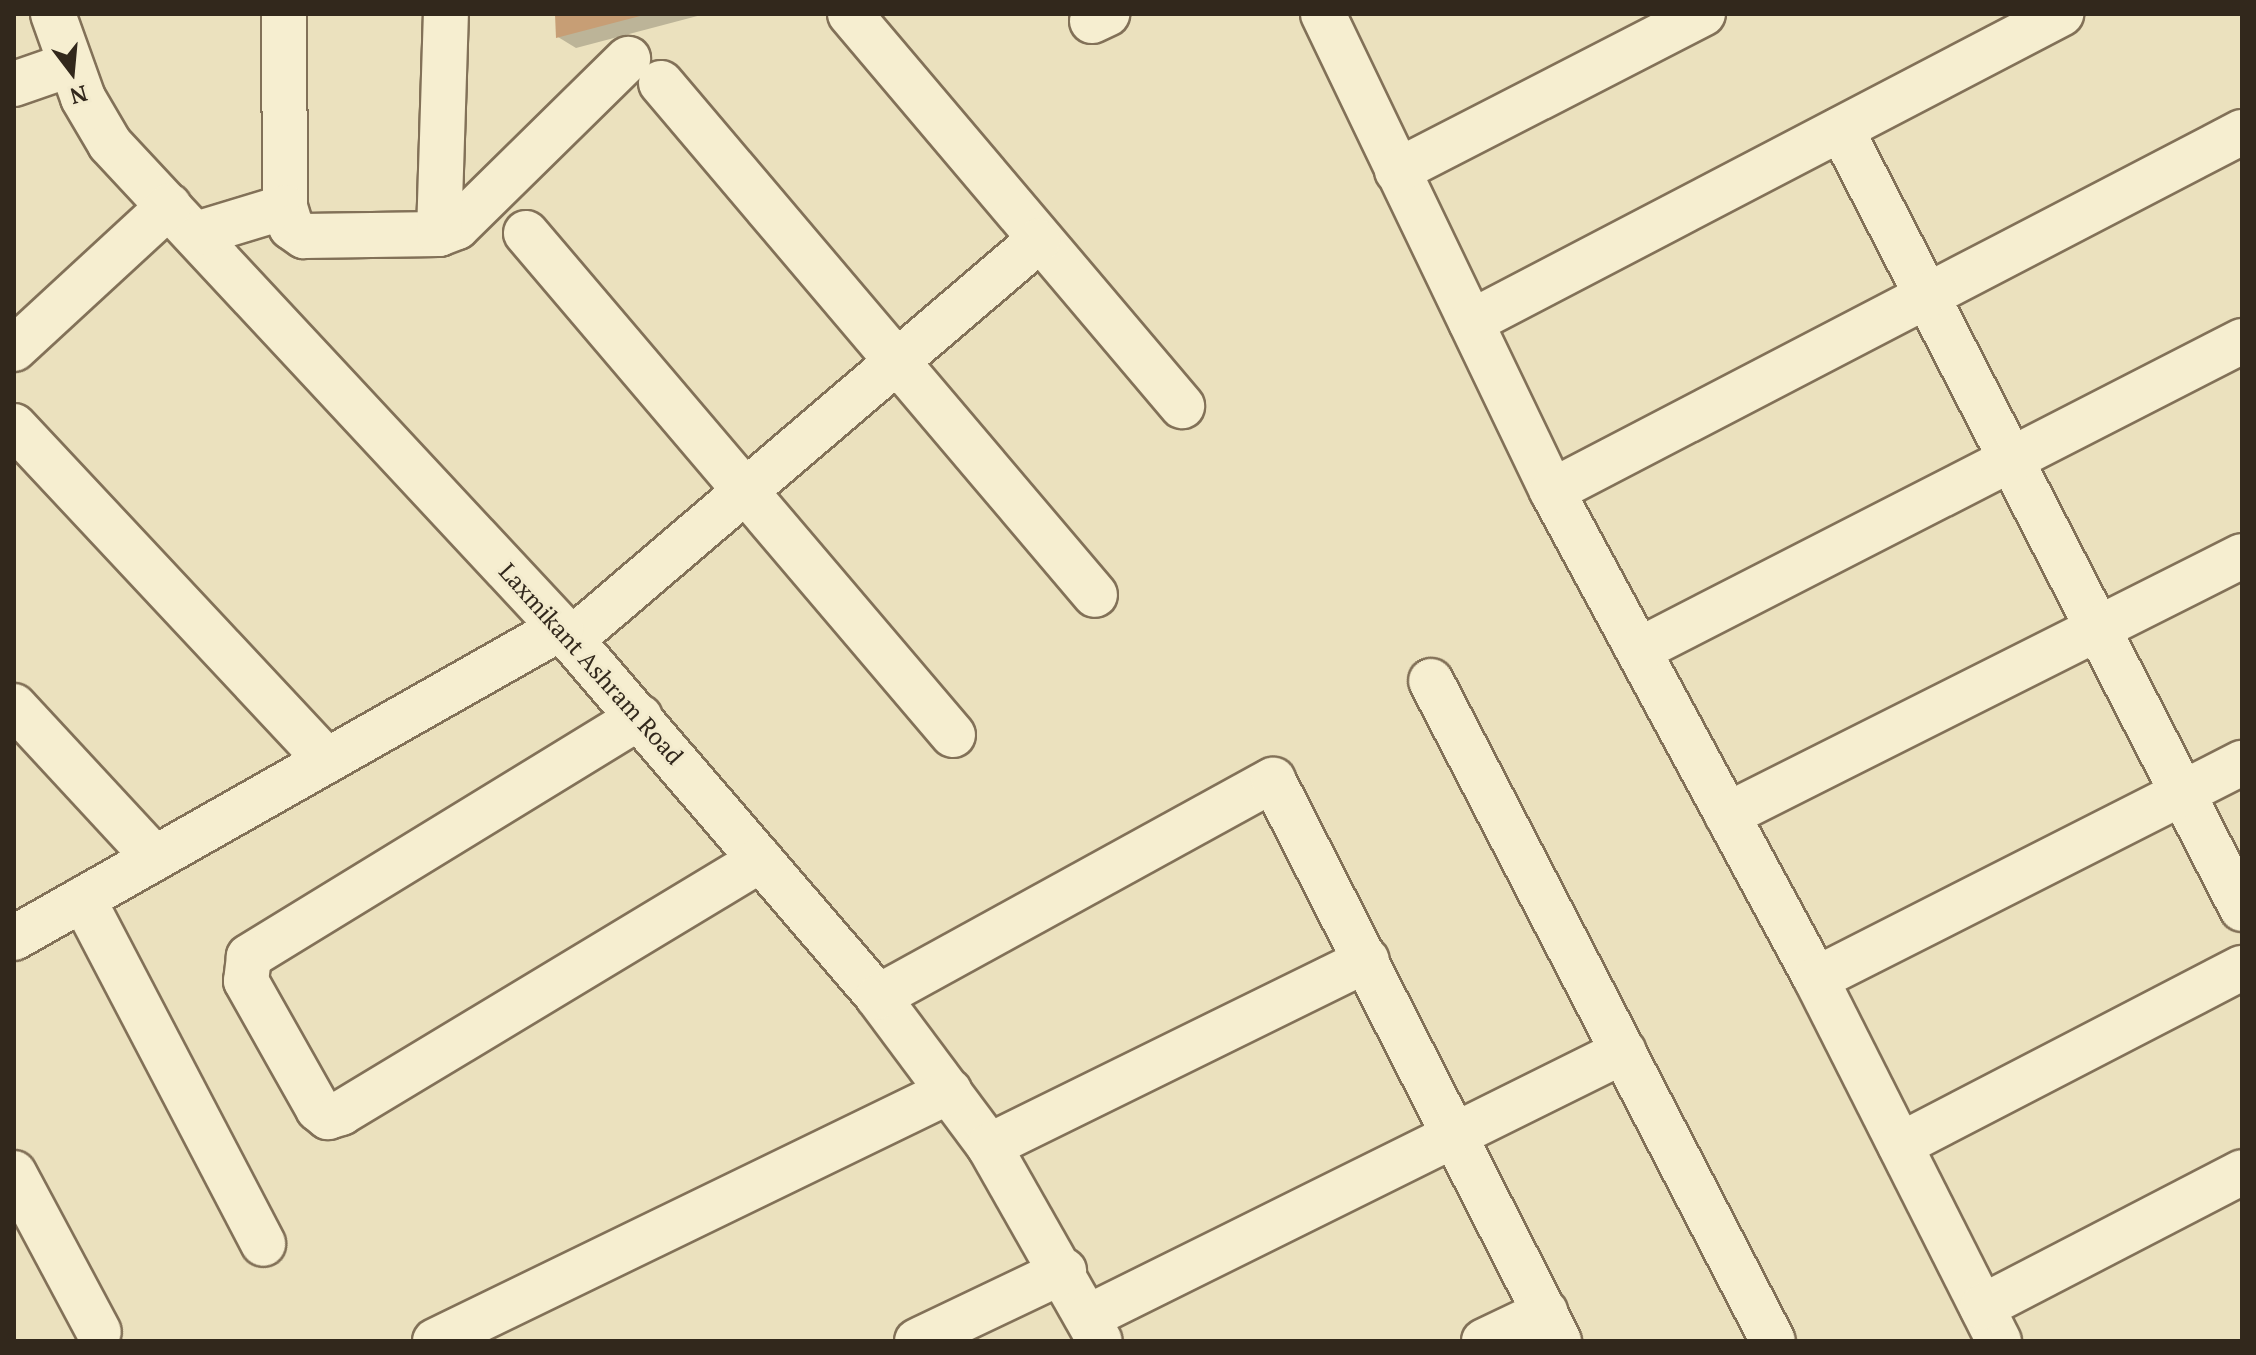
<!DOCTYPE html>
<style>
body{margin:0}
#map{position:relative;width:2256px;height:1355px;overflow:hidden;background:#ebe1be;font-family:"PT Serif",serif}
div>[style]{position:absolute}
[style*='--x']{left:calc(var(--x)*1px);top:calc(var(--y)*1px);width:calc(var(--w)*1px);rotate:calc(var(--a)*1deg)}
.shadow>*{inset:0;background:#0003}
.building>*{inset:0;background:#c79e75}
.roads{filter:drop-shadow(2px 0 #827158) drop-shadow(-2px 0 #827158) drop-shadow(0 2px #827158) drop-shadow(0 -2px #827158)}
.minor>*{height:44px;margin:-22px;padding:0 22px;transform-origin:22px;border-radius:22px;background:#f6eed0}
span{translate:-50% -50%;white-space:nowrap;text-align:center;line-height:1.15;-webkit-text-stroke:6px #f3ebcd;paint-order:stroke}
.street-label{font-size:24px;color:#32281c}
.frame{position:absolute;inset:0;border:16px solid #32281c;pointer-events:none}
.north{position:absolute;left:32px;top:32px;width:80px;height:80px;-webkit-text-stroke:6px #f3ebcd;paint-order:stroke;rotate:164deg;font-size:22px;font-weight:700;line-height:32px;text-align:center;color:#32281c}
.north::after{content:'';display:block;margin:auto;width:28px;height:36px;background:#32281c;clip-path:polygon(50% 0,100% 100%,50% 72%,0 100%)}
</style>
<div id="map">
<div class="shadow">
<div style="clip-path:polygon(557px 14px,705px 14px,576px 48px,558px 37px)"></div>
</div>
<div class="building">
<div style="clip-path:polygon(555px 14px,644px 14px,644px 15px,556px 38px)"></div>
</div>
<div class="roads">
<div class="minor">
<div style="--x:53;--y:14;--w:89;--a:70.3"></div>
<div style="--x:83;--y:98;--w:53;--a:59.6"></div>
<div style="--x:110;--y:144;--w:662;--a:47.02"></div>
<div style="--x:561;--y:628;--w:486;--a:49.3"></div>
<div style="--x:878;--y:997;--w:186;--a:53.3"></div>
<div style="--x:989;--y:1146;--w:224;--a:60.4"></div>
<div style="--x:284;--y:14;--w:193;--a:89.7"></div>
<div style="--x:850;--y:14;--w:514;--a:49.74"></div>
<div style="--x:1323;--y:14;--w:529;--a:64.36"></div>
<div style="--x:1552;--y:491;--w:555;--a:61.59"></div>
<div style="--x:1816;--y:979;--w:406;--a:63.2"></div>
<div style="--x:1092;--y:21;--w:17;--a:-25"></div>
<div style="--x:661;--y:83;--w:671;--a:49.71"></div>
<div style="--x:14;--y:84;--w:58;--a:-19.1"></div>
<div style="--x:1841;--y:129;--w:877;--a:62.79"></div>
<div style="--x:1397;--y:171;--w:344;--a:-27.2"></div>
<div style="--x:526;--y:233;--w:659;--a:49.62"></div>
<div style="--x:196;--y:234;--w:93;--a:-16.9"></div>
<div style="--x:285;--y:207;--w:21;--a:73"></div>
<div style="--x:291;--y:227;--w:16;--a:35"></div>
<div style="--x:304;--y:236;--w:135;--a:-0.8"></div>
<div style="--x:439;--y:234;--w:19;--a:-21"></div>
<div style="--x:457;--y:227;--w:240;--a:-44.5"></div>
<div style="--x:439;--y:234;--w:220;--a:-88.2"></div>
<div style="--x:1471;--y:322;--w:666;--a:-27.57"></div>
<div style="--x:14;--y:349;--w:211;--a:-42.7"></div>
<div style="--x:14;--y:426;--w:458;--a:46.9"></div>
<div style="--x:1552;--y:491;--w:778;--a:-27.49"></div>
<div style="--x:571;--y:640;--w:614;--a:-40.51"></div>
<div style="--x:1639;--y:650;--w:678;--a:-27.13"></div>
<div style="--x:1431;--y:681;--w:743;--a:62.61"></div>
<div style="--x:14;--y:706;--w:207;--a:47.2"></div>
<div style="--x:640;--y:717;--w:459;--a:148.5"></div>
<div style="--x:249;--y:957;--w:24;--a:97"></div>
<div style="--x:246;--y:981;--w:147;--a:60.6"></div>
<div style="--x:318;--y:1109;--w:13;--a:39"></div>
<div style="--x:328;--y:1117;--w:14;--a:-17"></div>
<div style="--x:341;--y:1113;--w:490;--a:-31.1"></div>
<div style="--x:1727;--y:815;--w:576;--a:-26.7"></div>
<div style="--x:83;--y:899;--w:389;--a:62.4"></div>
<div style="--x:14;--y:938;--w:629;--a:-29.54"></div>
<div style="--x:1816;--y:979;--w:478;--a:-26.9"></div>
<div style="--x:878;--y:997;--w:451;--a:-28.8"></div>
<div style="--x:1273;--y:780;--w:630;--a:62.99"></div>
<div style="--x:1900;--y:1145;--w:385;--a:-27.4"></div>
<div style="--x:989;--y:1146;--w:421;--a:-26.2"></div>
<div style="--x:14;--y:1173;--w:180;--a:61.9"></div>
<div style="--x:1982;--y:1307;--w:293;--a:-27.4"></div>
<div style="--x:1088;--y:1317;--w:598;--a:-26.39"></div>
<div style="--x:435;--y:1341;--w:572;--a:-25.89"></div>
<div style="--x:917;--y:1341;--w:163;--a:-25.5"></div>
<div style="--x:1484;--y:1341;--w:68;--a:-25.4"></div>
</div>
</div>
<div class="street-label">
<span style="left:591px;top:664px;rotate:48deg">Laxmikant Ashram Road</span>
</div>
<div class="frame"></div>
<div class="north">N</div>
</div>
